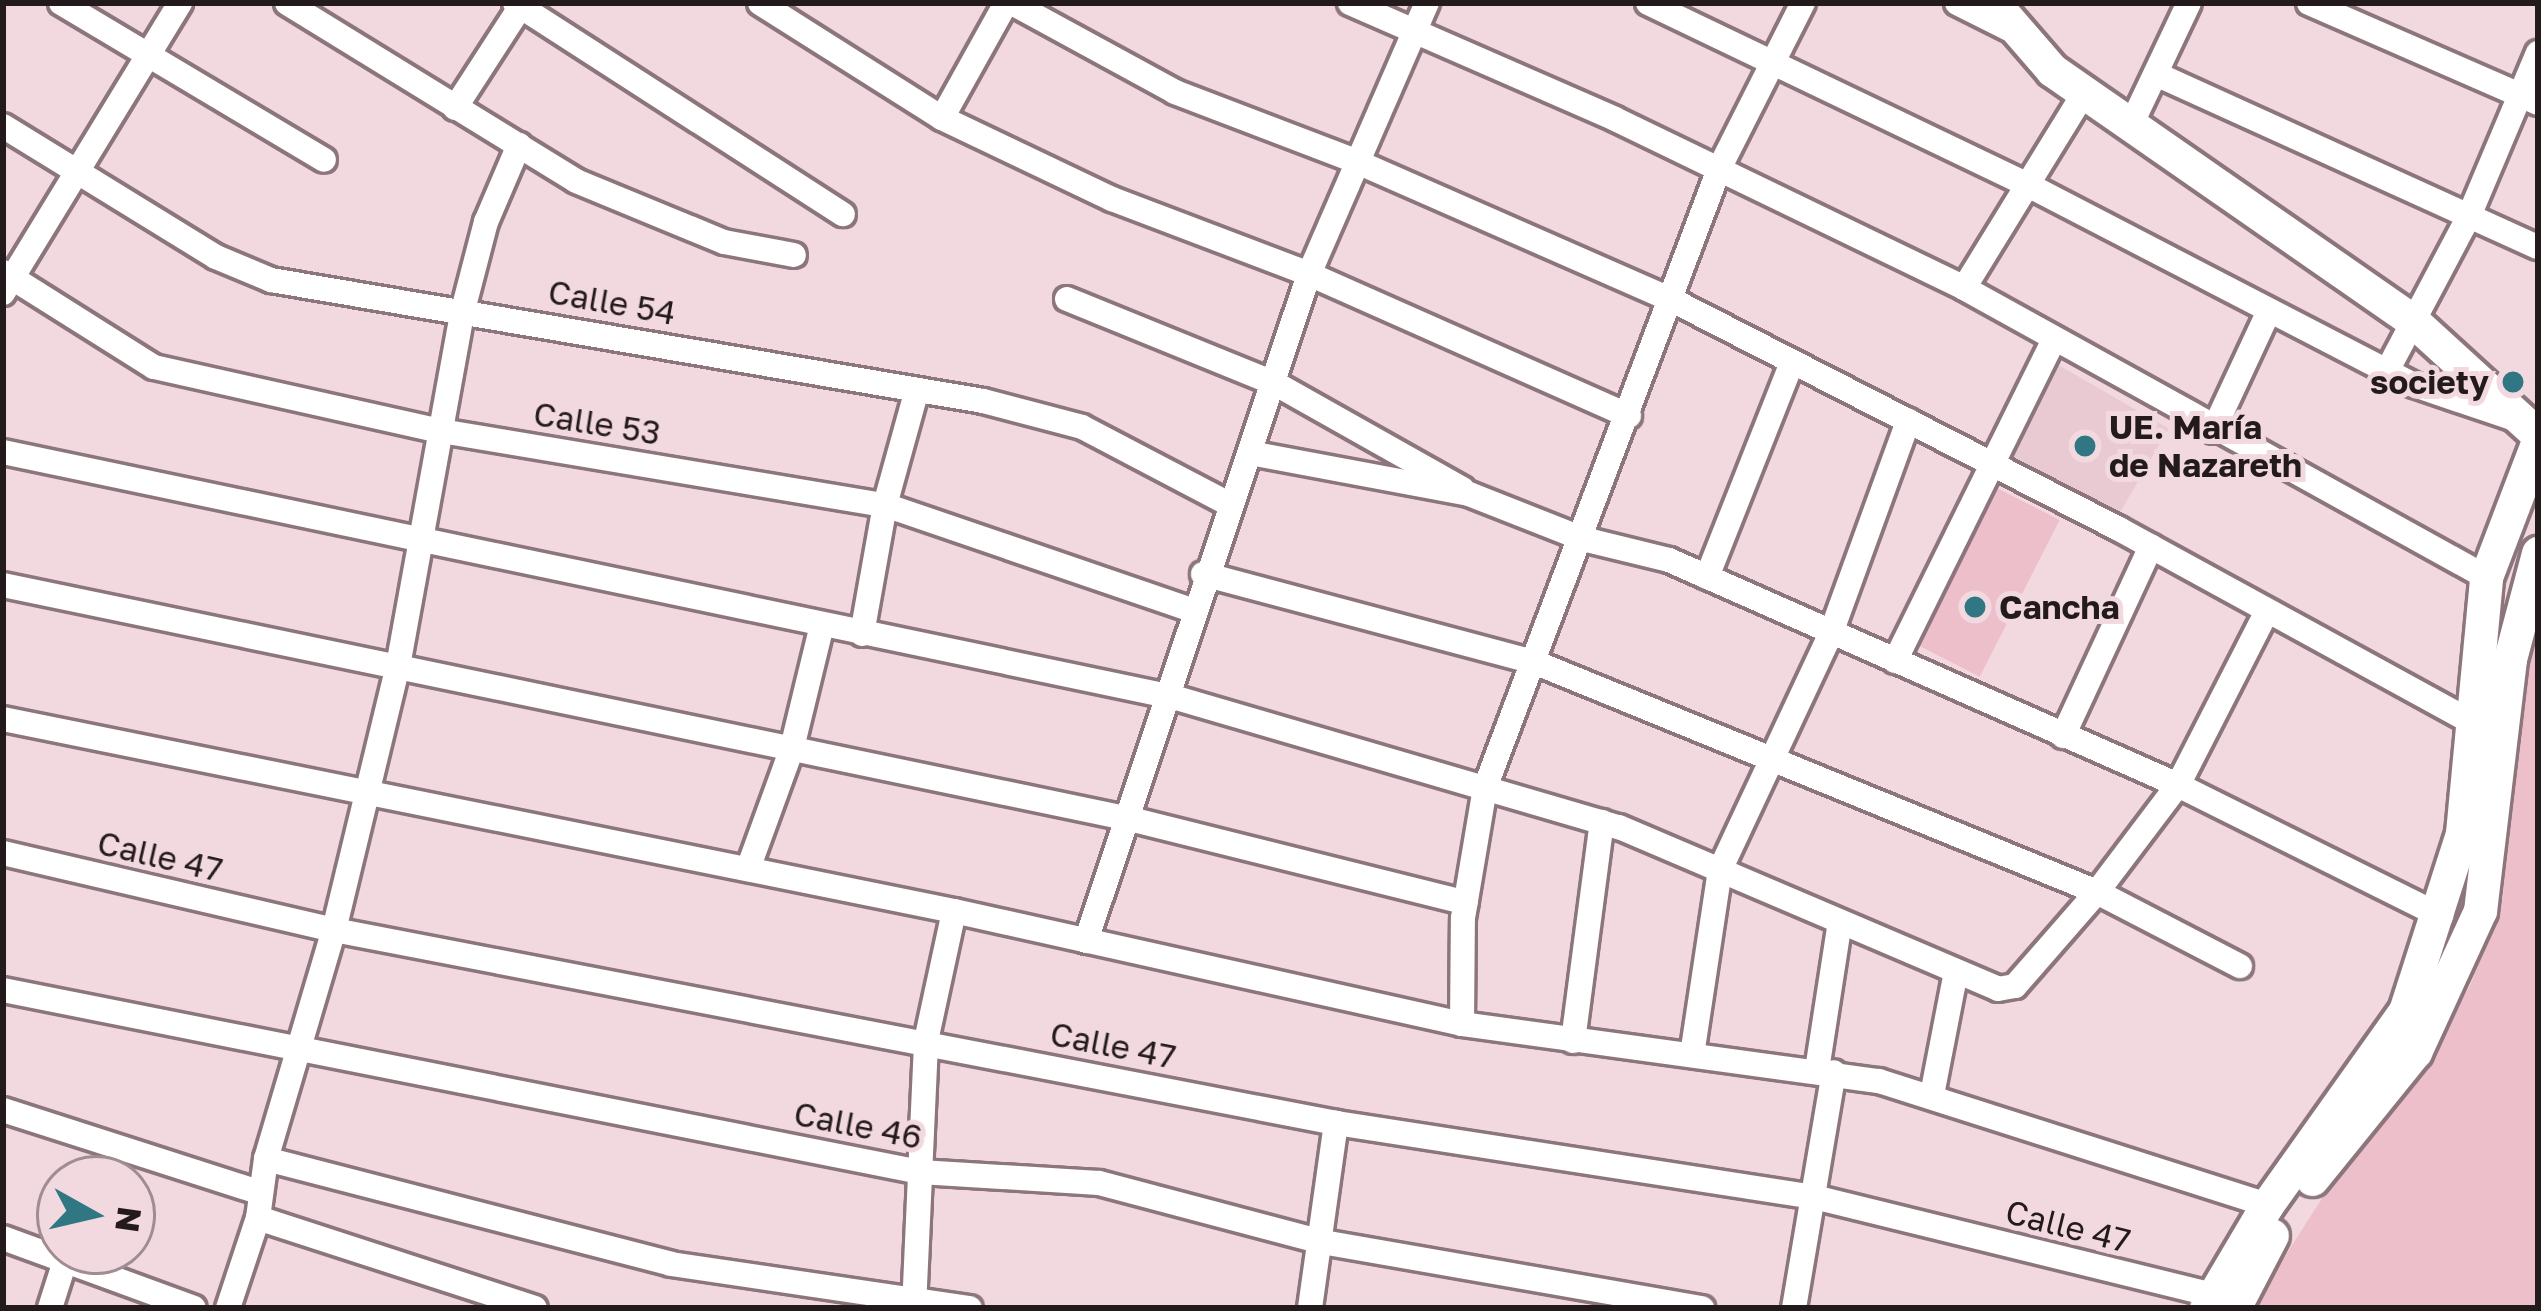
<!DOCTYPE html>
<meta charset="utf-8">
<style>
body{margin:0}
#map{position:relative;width:2541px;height:1311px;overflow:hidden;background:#f1d9df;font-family:"Golos Text",sans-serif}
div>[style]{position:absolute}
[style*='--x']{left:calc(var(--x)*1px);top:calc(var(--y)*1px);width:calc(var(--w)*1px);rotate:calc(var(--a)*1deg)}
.built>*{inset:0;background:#eacad2;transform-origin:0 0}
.green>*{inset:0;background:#edbfcb;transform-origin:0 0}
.roads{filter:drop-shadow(3px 0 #8c767c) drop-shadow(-3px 0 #8c767c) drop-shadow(0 3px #8c767c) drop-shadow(0 -3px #8c767c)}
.street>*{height:24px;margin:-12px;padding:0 12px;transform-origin:12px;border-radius:12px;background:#fff}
.secondary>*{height:33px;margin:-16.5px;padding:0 16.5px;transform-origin:16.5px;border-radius:16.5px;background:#fff}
.dots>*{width:33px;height:33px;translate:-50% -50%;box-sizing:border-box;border:6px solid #f1d9df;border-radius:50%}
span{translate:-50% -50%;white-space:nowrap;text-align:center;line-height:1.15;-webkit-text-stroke:10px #f1d9df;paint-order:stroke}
.street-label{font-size:33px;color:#231a1c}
.poi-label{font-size:33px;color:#231a1c;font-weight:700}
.right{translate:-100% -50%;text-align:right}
.left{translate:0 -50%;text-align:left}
.frame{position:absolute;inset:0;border:6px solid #231a1c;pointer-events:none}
.north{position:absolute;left:36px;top:1155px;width:120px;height:120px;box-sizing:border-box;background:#f1d9df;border:3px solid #9f8d91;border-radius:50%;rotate:98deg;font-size:33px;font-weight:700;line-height:48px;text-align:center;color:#231a1c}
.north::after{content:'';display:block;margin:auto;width:42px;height:54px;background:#307783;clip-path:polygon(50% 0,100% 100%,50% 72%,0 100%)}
</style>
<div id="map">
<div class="built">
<div style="left:2055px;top:363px;width:131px;height:114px;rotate:30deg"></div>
</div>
<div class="green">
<div style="left:1991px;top:485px;width:77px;height:176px;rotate:27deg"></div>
<div style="clip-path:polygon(2538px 613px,2538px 1308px,2252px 1308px,2342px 1167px,2425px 1063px,2470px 986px,2503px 897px,2516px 715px)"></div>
</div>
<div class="roads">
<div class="street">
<div style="--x:61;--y:3;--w:306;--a:30.8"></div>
<div style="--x:287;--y:3;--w:339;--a:31.6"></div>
<div style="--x:576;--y:181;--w:160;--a:22.4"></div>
<div style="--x:724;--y:242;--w:71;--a:10.5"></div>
<div style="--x:515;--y:3;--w:390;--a:32.8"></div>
<div style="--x:760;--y:3;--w:215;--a:32.3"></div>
<div style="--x:942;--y:118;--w:188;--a:25.5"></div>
<div style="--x:1112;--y:199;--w:211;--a:20.8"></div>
<div style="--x:1309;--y:274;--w:350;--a:23.9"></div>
<div style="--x:1012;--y:3;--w:186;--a:28.6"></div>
<div style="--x:1175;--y:92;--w:191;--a:20.9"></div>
<div style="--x:1353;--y:160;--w:348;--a:23.7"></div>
<div style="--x:1672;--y:300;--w:502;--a:27.13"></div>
<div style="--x:2119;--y:529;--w:399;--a:28.7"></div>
<div style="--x:1350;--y:3;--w:289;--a:23.6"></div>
<div style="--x:1615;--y:119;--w:388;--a:25.8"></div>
<div style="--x:1964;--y:288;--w:597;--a:28.97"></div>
<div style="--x:1648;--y:3;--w:421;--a:25.6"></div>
<div style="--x:2028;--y:185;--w:435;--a:27.4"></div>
<div style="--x:2414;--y:385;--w:113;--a:18.6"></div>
<div style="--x:1957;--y:3;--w:58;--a:26.6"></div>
<div style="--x:2309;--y:3;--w:250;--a:23.6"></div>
<div style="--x:2156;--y:74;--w:419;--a:24.4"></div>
<div style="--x:455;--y:108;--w:125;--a:-57.1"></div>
<div style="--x:942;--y:118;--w:132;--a:-60.9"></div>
<div style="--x:3;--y:126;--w:250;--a:31.6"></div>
<div style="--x:216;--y:257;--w:60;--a:22.7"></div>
<div style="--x:271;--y:280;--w:722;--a:9.64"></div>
<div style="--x:983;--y:401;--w:102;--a:14.7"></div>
<div style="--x:1082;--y:427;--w:164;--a:27.7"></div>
<div style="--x:2130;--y:127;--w:137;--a:-64.6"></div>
<div style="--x:3;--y:272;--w:178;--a:32.2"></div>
<div style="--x:154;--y:367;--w:294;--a:12.6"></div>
<div style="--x:441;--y:431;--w:450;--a:9.5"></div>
<div style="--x:885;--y:505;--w:328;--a:18.9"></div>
<div style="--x:1964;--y:288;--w:229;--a:-58.4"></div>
<div style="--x:3;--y:293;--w:340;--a:-58.6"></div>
<div style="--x:1067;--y:299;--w:226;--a:22.1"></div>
<div style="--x:1276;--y:384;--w:214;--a:29.4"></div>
<div style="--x:2387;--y:371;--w:175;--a:-62.1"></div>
<div style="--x:2469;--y:216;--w:177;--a:-67.1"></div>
<div style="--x:2213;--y:431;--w:130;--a:-65"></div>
<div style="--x:3;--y:452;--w:1195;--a:11.83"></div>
<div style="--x:1173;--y:697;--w:465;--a:16.3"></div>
<div style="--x:1619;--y:827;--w:412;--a:23.1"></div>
<div style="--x:1998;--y:989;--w:17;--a:-10"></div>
<div style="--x:2015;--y:986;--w:125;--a:-48.9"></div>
<div style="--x:2097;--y:892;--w:134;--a:-52.9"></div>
<div style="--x:2178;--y:785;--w:195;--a:-62.9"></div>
<div style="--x:1250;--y:453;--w:223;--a:10.6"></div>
<div style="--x:1469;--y:494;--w:123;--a:21.5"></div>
<div style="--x:1583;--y:539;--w:89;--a:13.7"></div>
<div style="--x:1669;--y:560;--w:557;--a:23.85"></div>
<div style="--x:2178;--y:785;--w:294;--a:26.5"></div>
<div style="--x:1203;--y:574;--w:342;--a:14.9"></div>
<div style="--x:1534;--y:662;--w:608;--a:22.22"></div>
<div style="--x:2097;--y:892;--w:161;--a:27.4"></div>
<div style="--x:1707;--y:577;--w:231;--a:-68.4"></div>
<div style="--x:3;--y:585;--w:1151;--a:11.73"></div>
<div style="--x:1130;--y:819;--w:346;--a:14"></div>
<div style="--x:862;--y:634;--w:131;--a:-79.9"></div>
<div style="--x:885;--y:505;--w:119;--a:-74.5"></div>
<div style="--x:1895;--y:661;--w:357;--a:-63.7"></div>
<div style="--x:3;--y:719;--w:970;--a:11.41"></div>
<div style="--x:954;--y:911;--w:520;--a:12.54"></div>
<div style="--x:1462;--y:1024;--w:421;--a:7.8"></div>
<div style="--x:1879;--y:1081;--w:407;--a:17.7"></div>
<div style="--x:2063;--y:736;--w:209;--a:-65.1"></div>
<div style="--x:3;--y:853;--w:340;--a:13.1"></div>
<div style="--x:334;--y:930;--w:1020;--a:10.9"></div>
<div style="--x:1336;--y:1123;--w:484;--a:8.8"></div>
<div style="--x:1814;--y:1197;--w:408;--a:13.8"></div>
<div style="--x:748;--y:869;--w:129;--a:-70"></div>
<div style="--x:792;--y:748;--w:127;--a:-76.3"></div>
<div style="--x:1086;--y:941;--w:703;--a:-71.51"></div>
<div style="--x:1309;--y:274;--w:296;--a:-66.5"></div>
<div style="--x:3;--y:990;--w:935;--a:11.23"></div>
<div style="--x:920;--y:1172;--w:179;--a:3.5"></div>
<div style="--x:1099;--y:1183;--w:231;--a:14.8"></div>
<div style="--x:1322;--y:1242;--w:386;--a:9.9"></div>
<div style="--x:1462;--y:1024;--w:106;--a:-89.5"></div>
<div style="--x:1463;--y:918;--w:132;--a:-80.4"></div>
<div style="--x:1485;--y:788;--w:662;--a:-69.29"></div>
<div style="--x:1719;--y:169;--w:186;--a:-63.2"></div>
<div style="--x:1573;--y:1041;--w:221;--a:-82.5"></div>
<div style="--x:1692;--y:1055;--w:187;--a:-81.4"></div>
<div style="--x:1720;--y:870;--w:262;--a:-64.9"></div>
<div style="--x:1831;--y:633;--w:226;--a:-70"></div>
<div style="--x:1817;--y:1070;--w:150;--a:-81.2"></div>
<div style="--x:1932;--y:1095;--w:125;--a:-79"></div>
<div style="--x:3;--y:1110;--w:271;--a:17.8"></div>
<div style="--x:266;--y:1159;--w:418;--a:14.5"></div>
<div style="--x:671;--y:1264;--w:302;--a:8.4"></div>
<div style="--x:258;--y:1218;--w:291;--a:18"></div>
<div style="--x:3;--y:1238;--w:203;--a:20.1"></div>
<div style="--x:50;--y:1308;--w:49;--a:-72.3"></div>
<div style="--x:228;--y:1308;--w:95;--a:-71.6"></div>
<div style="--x:258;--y:1218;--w:60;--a:-82.3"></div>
<div style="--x:266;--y:1159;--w:239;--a:-73.5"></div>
<div style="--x:334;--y:930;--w:272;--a:-76.4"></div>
<div style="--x:398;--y:666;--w:362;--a:-79.7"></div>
<div style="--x:463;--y:310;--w:91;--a:-75.4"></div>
<div style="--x:486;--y:222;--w:84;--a:-66.8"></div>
<div style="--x:914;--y:1308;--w:267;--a:-87.4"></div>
<div style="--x:926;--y:1041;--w:133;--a:-77.8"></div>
<div style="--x:1310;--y:1308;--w:187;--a:-82"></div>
<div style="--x:1794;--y:1308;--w:239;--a:-80.4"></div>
</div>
<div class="secondary">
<div style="--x:1994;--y:3;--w:89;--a:49.1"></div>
<div style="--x:2052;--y:70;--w:438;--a:34.8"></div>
<div style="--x:2412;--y:320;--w:171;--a:42.4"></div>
<div style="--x:2312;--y:1179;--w:164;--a:-51"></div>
<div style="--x:2415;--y:1052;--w:155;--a:-65.3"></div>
<div style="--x:2480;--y:911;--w:254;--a:-83.2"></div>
<div style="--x:2510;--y:659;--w:110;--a:-75.2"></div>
<div style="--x:2206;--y:1308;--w:120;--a:-59.4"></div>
<div style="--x:2267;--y:1205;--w:238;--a:-54.6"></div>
<div style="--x:2405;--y:1011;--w:187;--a:-72.2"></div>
<div style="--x:2462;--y:833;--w:257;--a:-84.6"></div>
<div style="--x:2486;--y:577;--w:146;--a:-69.1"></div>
<div style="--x:2234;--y:1308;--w:82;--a:-62.5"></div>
</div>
</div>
<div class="dots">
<div style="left:2513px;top:382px;background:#307783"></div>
<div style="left:2085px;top:446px;background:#307783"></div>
<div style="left:1975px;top:607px;background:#307783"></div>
</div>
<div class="street-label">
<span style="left:612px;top:302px;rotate:10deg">Calle 54</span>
<span style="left:597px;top:423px;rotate:9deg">Calle 53</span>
<span style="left:160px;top:856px;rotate:13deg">Calle 47</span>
<span style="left:1113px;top:1045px;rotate:11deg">Calle 47</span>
<span style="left:858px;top:1125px;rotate:11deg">Calle 46</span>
<span style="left:2068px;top:1226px;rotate:14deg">Calle 47</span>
</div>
<div class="poi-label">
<span class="right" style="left:2489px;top:382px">society</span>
<span class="left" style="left:2109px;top:446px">UE. María<br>de Nazareth</span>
<span class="left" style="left:1999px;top:607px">Cancha</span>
</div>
<div class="frame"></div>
<div class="north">N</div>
</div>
